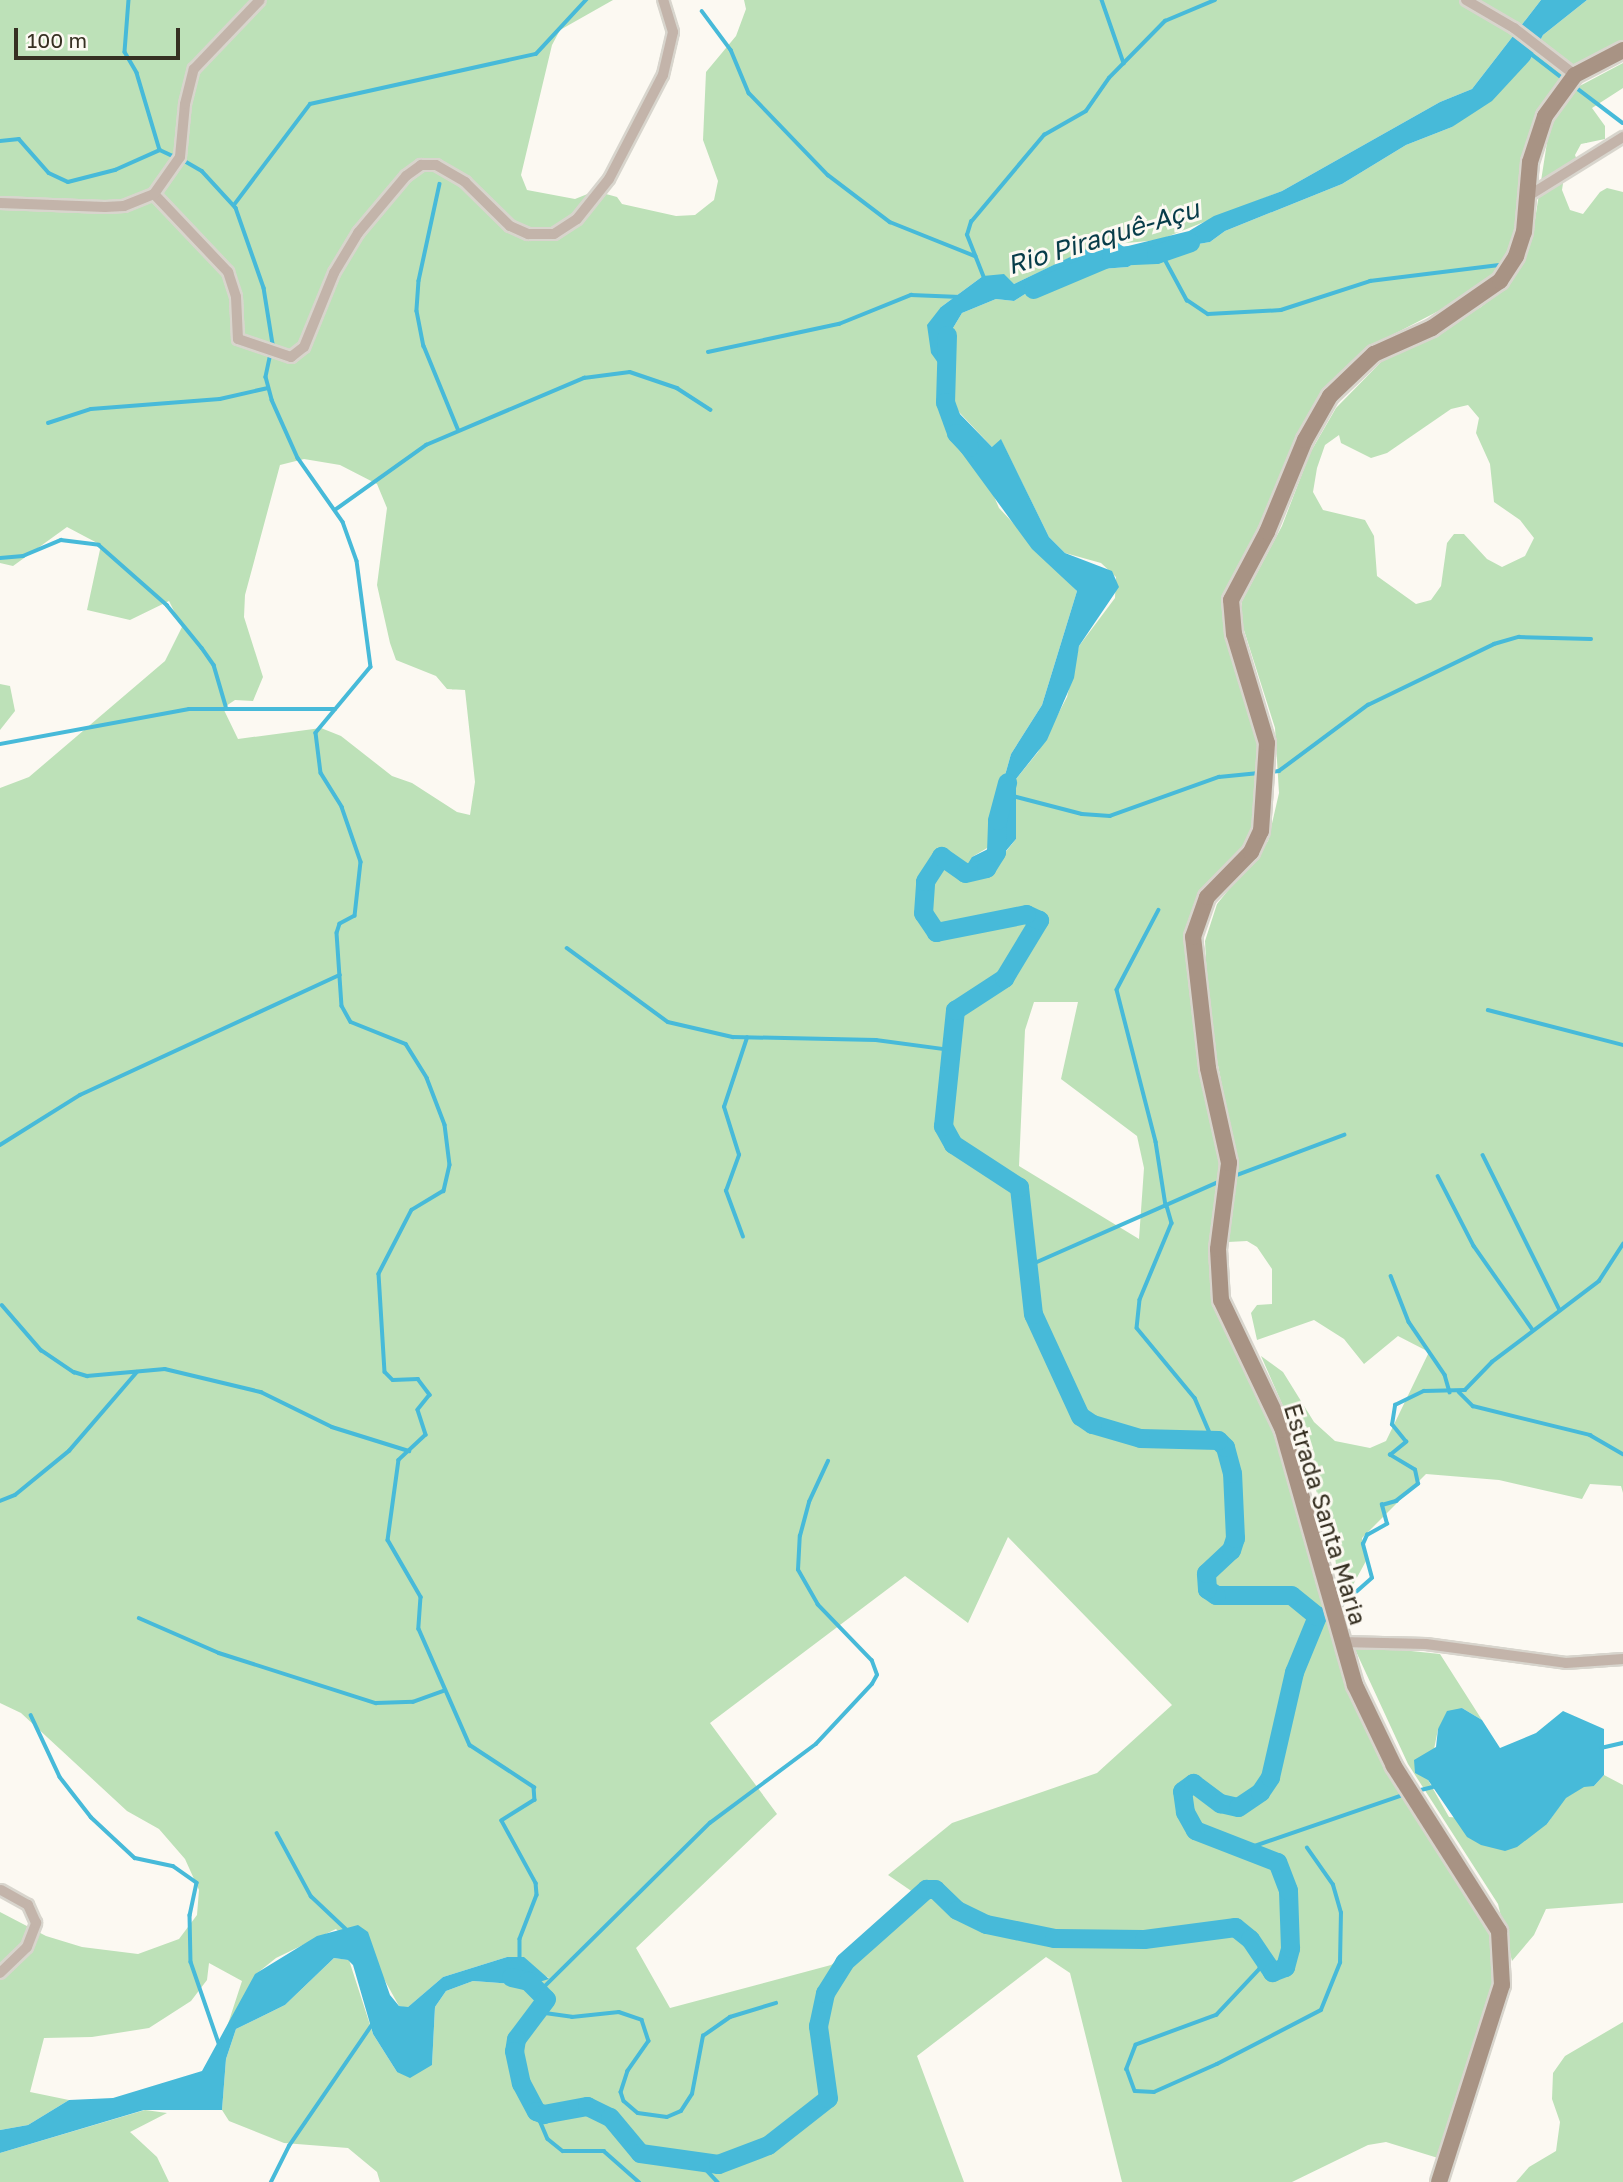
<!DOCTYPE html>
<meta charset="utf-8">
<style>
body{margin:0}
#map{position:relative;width:1623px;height:2182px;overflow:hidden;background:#fcf9f2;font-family:"Golos Text",sans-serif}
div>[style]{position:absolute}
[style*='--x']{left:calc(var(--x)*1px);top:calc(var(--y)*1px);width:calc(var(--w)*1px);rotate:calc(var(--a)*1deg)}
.green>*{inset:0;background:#bde1b8}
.water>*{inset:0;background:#47bad9}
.stream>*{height:3.5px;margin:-1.75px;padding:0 1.75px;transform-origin:1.75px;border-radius:1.75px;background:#47bad9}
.river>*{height:19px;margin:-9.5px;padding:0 9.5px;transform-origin:9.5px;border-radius:9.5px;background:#47bad9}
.roads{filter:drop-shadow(2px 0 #d8d5cd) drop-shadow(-2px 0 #d8d5cd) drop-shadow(0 2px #d8d5cd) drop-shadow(0 -2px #d8d5cd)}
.street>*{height:10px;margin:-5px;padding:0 5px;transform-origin:5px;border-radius:5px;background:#c3b4aa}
.secondary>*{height:16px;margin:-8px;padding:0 8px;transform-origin:8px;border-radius:8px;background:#a89384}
span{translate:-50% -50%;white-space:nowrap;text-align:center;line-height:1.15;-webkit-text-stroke:6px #fcf9f2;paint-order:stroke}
.street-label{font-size:24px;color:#363022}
.water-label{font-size:26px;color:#073c49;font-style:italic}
.scale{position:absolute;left:14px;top:28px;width:166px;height:32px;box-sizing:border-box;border:4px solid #363022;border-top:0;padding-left:9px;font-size:21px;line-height:24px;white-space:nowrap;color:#363022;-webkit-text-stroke:5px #fcf9f2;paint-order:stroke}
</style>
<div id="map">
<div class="green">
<div style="clip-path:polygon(evenodd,0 0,613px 0,560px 30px,552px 45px,521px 175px,527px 190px,575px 199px,595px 191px,617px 197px,622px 204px,676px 216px,695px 215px,714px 200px,718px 181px,703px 140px,706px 72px,736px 36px,746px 9px,744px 0,1541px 0,1472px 89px,1440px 102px,1282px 191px,1159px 240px,1094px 246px,1014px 284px,983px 276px,941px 307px,954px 357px,953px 328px,962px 313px,996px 299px,1014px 301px,1033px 289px,1049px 289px,1056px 277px,1075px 271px,1128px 267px,1153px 252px,1210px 242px,1225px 231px,1342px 184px,1406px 145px,1452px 127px,1530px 60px,1543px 35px,1587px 0,1623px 0,1623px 44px,1563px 76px,1535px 115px,1517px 232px,1498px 271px,1473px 293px,1377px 343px,1358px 360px,1276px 498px,1231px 586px,1261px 748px,1257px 824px,1243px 851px,1220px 873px,1188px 952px,1193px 1021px,1221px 1160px,1211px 1247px,1212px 1281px,1276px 1424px,1343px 1668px,1493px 1941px,1493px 1986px,1438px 2158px,1386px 2142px,1368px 2145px,1292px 2182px,1122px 2182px,1070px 1973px,1046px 1957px,917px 2056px,964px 2182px,380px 2182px,377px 2172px,348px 2148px,284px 2143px,229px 2121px,222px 2110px,226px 2059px,236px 2029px,285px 2005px,334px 1958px,349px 1960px,373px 2034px,397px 2072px,432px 2065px,435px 2007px,446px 1991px,473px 1981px,529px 1985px,549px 1978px,507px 1957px,443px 1977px,407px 2008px,399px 2006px,384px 1979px,336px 1929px,276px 1958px,256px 1974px,226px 2030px,242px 1981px,209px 1963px,207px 1980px,191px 2001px,149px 2028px,92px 2037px,44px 2038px,30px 2092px,69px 2100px,28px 2125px,0 2130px,0 1912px,46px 1936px,82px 1947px,138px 1954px,179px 1939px,197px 1915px,199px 1890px,185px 1859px,159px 1829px,127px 1811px,21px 1713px,0 1703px,0 788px,29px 777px,165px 661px,182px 627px,169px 601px,130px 620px,87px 610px,101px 545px,67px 527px,13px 566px,0 563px,0 0,957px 410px,993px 448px,1001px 440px,1049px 537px,1065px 553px,1101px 563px,1116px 577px,1115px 598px,1079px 646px,1067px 697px,1038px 752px,1016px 779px,1016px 839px,1004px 854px,972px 857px,999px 841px,1000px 793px,1011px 754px,1042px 705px,1077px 591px,999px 508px,957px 410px,0 0,304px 459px,340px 465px,377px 484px,387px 508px,377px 585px,390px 643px,396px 660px,436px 676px,447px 689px,465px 690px,475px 782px,470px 815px,457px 812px,412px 783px,392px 776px,341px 736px,321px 728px,238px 739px,223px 708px,235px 700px,253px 701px,263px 677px,244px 617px,245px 595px,280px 465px,304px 459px,0 0,1034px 1002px,1078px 1002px,1061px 1079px,1137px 1136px,1144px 1168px,1139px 1239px,1019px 1166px,1025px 1030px,1034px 1002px,0 0,1008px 1537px,1172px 1705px,1097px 1773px,952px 1823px,888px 1875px,926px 1901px,831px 1965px,670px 2008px,636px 1948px,777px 1814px,710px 1723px,905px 1576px,968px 1623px,1008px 1537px)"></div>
<div style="clip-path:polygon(evenodd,1623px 63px,1623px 88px,1592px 108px,1605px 126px,1605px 139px,1581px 144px,1575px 155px,1579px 165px,1564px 177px,1562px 190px,1570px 210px,1583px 214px,1600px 192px,1607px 188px,1623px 192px,1623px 1493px,1621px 1486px,1590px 1484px,1582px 1499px,1499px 1480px,1426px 1474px,1362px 1538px,1366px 1561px,1342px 1605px,1334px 1551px,1308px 1463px,1261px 1356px,1283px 1372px,1314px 1422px,1335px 1441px,1370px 1448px,1386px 1441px,1429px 1352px,1398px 1336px,1364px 1364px,1344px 1339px,1314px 1320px,1257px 1340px,1251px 1313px,1257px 1305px,1272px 1304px,1272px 1269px,1257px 1247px,1247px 1241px,1228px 1242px,1237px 1163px,1209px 1019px,1205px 941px,1217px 904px,1268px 841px,1279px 793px,1275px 728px,1242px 624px,1242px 601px,1282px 526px,1310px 453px,1336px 408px,1386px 357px,1481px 307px,1509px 283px,1532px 239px,1550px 123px,1572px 90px,1623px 63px,1468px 405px,1479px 418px,1476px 433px,1490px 464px,1494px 502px,1520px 520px,1534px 538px,1525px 556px,1502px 567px,1487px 559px,1464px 534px,1454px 534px,1447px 543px,1441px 586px,1431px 600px,1416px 604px,1377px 576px,1374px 536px,1365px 520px,1323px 510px,1313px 492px,1317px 468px,1325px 445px,1339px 435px,1341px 443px,1371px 458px,1387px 453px,1451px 409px,1468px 405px)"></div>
<div style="clip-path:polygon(0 684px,10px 686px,15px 711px,0 730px)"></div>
<div style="clip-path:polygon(1353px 1645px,1440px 1654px,1482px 1720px,1462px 1708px,1438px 1729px,1428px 1780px,1449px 1817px,1547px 1824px,1565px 1798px,1584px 1786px,1594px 1786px,1604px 1775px,1623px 1785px,1623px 1903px,1546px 1909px,1534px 1935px,1512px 1961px,1498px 1904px,1408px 1764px)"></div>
<div style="clip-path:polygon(1623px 2022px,1623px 2182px,1516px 2182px,1529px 2167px,1556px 2151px,1560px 2122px,1552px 2099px,1553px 2073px,1565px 2056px)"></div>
<div style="clip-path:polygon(145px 2110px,167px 2113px,130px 2132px,157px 2157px,169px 2182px,0 2182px,0 2153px)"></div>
</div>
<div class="water">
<div style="clip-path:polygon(1541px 0,1587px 0,1543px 35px,1530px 60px,1492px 101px,1452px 127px,1406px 145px,1342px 184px,1225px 231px,1210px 242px,1153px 252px,1128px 267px,1075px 271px,1056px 277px,1049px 289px,1033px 289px,1014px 301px,996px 299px,962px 313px,953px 328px,954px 357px,941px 367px,931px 353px,927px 325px,941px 307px,983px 276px,1004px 274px,1014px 284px,1093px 246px,1115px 241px,1124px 247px,1189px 231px,1214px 216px,1282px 191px,1440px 102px,1472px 89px)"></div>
<div style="clip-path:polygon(956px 410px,992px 447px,1001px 439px,1049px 537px,1065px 553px,1112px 571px,1119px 587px,1079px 646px,1074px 678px,1047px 740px,1016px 779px,1016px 839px,994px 865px,973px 873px,964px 870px,972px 857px,992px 847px,1003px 833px,1000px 793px,1011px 754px,1042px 705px,1077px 591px,1032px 549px,958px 448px,952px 432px)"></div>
<div style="clip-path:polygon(1462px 1708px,1482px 1720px,1500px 1748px,1536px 1733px,1563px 1711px,1604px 1729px,1604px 1775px,1594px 1786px,1584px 1787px,1566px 1798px,1547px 1824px,1517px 1847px,1505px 1851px,1481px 1845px,1467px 1837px,1428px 1780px,1415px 1773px,1414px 1760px,1436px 1747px,1438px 1729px,1447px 1711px)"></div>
<div style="clip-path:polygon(358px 1925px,368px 1932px,390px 1995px,399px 2006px,408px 2007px,443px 1977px,507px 1957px,524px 1957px,549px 1979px,529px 1985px,473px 1981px,446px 1991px,435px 2007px,432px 2065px,410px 2078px,397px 2072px,373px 2034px,353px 1965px,348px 1960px,334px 1958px,285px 2005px,236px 2029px,226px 2059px,222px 2110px,144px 2110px,0 2153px,0 2130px,28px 2125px,69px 2100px,113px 2098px,202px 2071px,255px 1974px,317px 1936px)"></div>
</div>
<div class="stream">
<div style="--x:129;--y:0;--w:52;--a:94.4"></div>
<div style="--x:125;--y:52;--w:24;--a:60"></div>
<div style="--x:137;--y:73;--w:80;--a:73.4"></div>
<div style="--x:160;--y:150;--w:17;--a:25"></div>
<div style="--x:1102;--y:0;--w:67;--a:70.8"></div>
<div style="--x:702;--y:11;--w:49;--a:53.4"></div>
<div style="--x:731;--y:50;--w:47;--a:67.3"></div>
<div style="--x:749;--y:93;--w:114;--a:46.1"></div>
<div style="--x:828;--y:175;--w:78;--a:37.2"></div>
<div style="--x:890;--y:222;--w:92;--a:21.8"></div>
<div style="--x:1530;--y:53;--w:44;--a:37.6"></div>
<div style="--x:1574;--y:86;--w:61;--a:37.1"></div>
<div style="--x:0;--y:141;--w:19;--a:-6"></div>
<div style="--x:19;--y:139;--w:45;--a:48.6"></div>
<div style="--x:49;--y:173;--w:21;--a:25"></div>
<div style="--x:68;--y:182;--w:49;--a:-14.3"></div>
<div style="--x:115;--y:170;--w:49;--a:-24"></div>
<div style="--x:183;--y:160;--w:22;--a:30"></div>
<div style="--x:202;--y:171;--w:50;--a:47.4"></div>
<div style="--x:236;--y:208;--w:85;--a:70.7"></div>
<div style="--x:264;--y:288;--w:57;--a:80.9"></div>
<div style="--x:273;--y:344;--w:34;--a:102"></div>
<div style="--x:266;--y:377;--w:24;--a:75"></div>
<div style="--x:272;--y:400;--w:64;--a:65.9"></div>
<div style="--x:298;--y:458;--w:78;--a:54.9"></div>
<div style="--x:343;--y:522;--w:41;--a:70.3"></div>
<div style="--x:357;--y:561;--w:107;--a:82.5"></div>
<div style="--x:371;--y:667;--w:86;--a:129.8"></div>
<div style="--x:316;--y:733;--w:40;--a:82.9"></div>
<div style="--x:321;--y:773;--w:40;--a:58"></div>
<div style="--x:342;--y:807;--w:58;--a:70.9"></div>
<div style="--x:361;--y:862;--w:54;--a:96.3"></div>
<div style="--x:355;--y:916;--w:17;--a:152"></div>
<div style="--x:340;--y:924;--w:9;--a:108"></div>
<div style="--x:337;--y:933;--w:73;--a:86.1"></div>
<div style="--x:342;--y:1006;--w:18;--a:61"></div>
<div style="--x:351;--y:1022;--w:59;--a:21.8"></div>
<div style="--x:406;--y:1044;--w:40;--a:58"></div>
<div style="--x:427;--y:1078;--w:50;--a:69"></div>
<div style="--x:445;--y:1125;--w:40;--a:82.9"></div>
<div style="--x:450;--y:1165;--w:27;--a:103"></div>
<div style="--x:444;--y:1191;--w:37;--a:149"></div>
<div style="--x:412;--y:1210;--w:72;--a:117.3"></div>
<div style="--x:379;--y:1274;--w:98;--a:86.5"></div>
<div style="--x:385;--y:1372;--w:11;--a:45"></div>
<div style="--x:393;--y:1380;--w:25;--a:-2"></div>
<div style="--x:418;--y:1379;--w:20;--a:53"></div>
<div style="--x:430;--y:1395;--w:19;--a:129"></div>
<div style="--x:418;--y:1410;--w:26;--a:72"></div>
<div style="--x:426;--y:1435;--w:37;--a:137"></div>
<div style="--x:399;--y:1460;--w:81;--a:97.8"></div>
<div style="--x:388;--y:1540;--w:66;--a:59.9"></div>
<div style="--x:421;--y:1597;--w:32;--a:94"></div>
<div style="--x:419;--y:1629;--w:127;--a:66.3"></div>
<div style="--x:470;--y:1745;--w:77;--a:33.3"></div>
<div style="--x:534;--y:1787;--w:13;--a:86"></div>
<div style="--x:535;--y:1800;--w:39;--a:148"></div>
<div style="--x:502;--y:1821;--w:71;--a:61.3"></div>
<div style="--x:536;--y:1883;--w:12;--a:85"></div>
<div style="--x:537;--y:1895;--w:47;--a:111.1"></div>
<div style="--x:520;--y:1939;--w:19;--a:90"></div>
<div style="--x:440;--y:184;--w:99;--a:102.2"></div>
<div style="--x:419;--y:281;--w:30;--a:94"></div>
<div style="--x:417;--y:311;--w:36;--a:79"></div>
<div style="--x:424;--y:346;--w:90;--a:67.7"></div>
<div style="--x:234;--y:205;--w:126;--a:-53"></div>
<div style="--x:310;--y:104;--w:231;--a:-12.5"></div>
<div style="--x:536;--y:54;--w:74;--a:-47.2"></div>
<div style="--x:1161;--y:252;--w:55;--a:61.6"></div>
<div style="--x:1187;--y:300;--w:25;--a:34"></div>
<div style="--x:1208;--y:314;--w:73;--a:-3.1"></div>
<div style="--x:1281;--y:310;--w:94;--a:-18"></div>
<div style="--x:1370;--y:281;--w:132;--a:-7"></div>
<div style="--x:984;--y:278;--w:46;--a:-111.6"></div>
<div style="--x:967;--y:235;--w:14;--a:-73"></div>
<div style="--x:971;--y:222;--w:114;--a:-50"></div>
<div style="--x:1044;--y:135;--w:48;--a:-29.7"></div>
<div style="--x:1086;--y:111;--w:40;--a:-55.1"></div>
<div style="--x:1109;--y:78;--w:80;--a:-45.5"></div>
<div style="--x:1165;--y:21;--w:54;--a:-22.8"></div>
<div style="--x:708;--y:352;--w:134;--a:-12.1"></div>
<div style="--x:839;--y:324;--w:78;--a:-21.9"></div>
<div style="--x:911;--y:295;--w:49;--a:2.3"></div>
<div style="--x:48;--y:423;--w:45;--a:-18"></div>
<div style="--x:91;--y:409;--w:129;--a:-4.4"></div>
<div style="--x:220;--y:399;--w:49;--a:-12.9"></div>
<div style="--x:335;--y:510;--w:112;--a:-35.5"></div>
<div style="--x:426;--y:445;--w:172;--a:-23"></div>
<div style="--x:584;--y:378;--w:46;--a:-7.4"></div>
<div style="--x:630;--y:372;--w:50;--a:18.8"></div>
<div style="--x:677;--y:388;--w:40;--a:32.9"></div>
<div style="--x:0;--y:558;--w:23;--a:-5"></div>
<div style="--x:23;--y:556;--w:41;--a:-22.8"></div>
<div style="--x:61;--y:540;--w:38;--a:7"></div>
<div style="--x:99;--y:545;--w:91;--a:41.4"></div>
<div style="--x:167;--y:605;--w:55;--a:50.9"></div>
<div style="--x:202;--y:648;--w:21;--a:55"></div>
<div style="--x:214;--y:665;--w:43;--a:73.7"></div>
<div style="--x:0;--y:744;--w:192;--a:-10.5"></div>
<div style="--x:189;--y:709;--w:146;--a:0"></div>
<div style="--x:1270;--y:772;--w:9;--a:-6"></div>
<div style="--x:1279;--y:771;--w:111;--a:-36.6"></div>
<div style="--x:1368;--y:705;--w:140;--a:-25.8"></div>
<div style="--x:1494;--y:644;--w:26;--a:-16"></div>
<div style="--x:1519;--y:637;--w:72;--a:1.6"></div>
<div style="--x:1013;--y:796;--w:71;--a:14.6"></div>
<div style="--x:1082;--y:814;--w:28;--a:4"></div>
<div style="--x:1110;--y:816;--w:116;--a:-19.7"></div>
<div style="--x:1219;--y:777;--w:40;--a:-5.7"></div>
<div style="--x:1159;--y:910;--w:90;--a:117.7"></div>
<div style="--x:1117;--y:990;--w:157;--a:75.6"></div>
<div style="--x:1156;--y:1142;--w:65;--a:81.1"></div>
<div style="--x:567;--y:948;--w:125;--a:36.2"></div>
<div style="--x:668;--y:1022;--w:67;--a:13"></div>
<div style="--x:733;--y:1037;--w:143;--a:1.2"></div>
<div style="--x:876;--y:1040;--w:76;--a:7.6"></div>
<div style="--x:1488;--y:1010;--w:139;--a:14.5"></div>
<div style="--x:0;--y:1145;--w:94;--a:-32"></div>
<div style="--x:80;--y:1095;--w:286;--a:-24.8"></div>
<div style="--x:1483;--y:1155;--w:173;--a:63.6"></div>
<div style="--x:1438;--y:1176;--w:79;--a:62.8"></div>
<div style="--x:1474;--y:1246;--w:103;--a:54.9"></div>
<div style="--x:1232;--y:1177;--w:120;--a:-20.6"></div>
<div style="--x:1167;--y:1206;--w:18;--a:74"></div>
<div style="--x:1172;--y:1223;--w:83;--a:112.6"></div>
<div style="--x:1140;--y:1300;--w:28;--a:96"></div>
<div style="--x:1137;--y:1328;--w:91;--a:50.4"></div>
<div style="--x:1195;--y:1398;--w:46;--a:66.8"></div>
<div style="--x:743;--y:1237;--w:49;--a:-110.3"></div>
<div style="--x:726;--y:1191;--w:38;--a:-70"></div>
<div style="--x:739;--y:1155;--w:50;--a:-107.4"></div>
<div style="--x:724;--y:1107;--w:73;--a:-71.6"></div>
<div style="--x:1028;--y:1266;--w:211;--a:-23.8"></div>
<div style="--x:1391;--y:1276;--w:49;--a:68.6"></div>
<div style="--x:1409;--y:1322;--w:64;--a:55.8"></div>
<div style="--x:1445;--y:1375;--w:18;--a:74"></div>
<div style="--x:2;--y:1305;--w:60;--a:49.1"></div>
<div style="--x:41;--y:1350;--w:40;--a:34"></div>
<div style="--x:74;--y:1372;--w:14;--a:17"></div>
<div style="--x:87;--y:1376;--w:78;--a:-5.1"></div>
<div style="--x:165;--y:1369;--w:99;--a:13.5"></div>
<div style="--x:261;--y:1392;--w:79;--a:26.2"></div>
<div style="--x:332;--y:1427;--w:81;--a:17.3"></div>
<div style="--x:1459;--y:1392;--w:20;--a:45"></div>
<div style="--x:1473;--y:1406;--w:121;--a:13.9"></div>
<div style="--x:1590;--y:1435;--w:38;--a:30"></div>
<div style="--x:0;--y:1501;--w:16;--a:-22"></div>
<div style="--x:15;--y:1495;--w:70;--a:-39.2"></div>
<div style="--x:69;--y:1451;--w:104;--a:-49.3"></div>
<div style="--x:1338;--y:1608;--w:45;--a:-41.4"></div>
<div style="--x:1372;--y:1578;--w:35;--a:-105"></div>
<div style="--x:1363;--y:1544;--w:10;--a:-66"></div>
<div style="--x:1367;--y:1535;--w:23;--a:-29"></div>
<div style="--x:1387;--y:1524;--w:20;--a:-105"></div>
<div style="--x:1382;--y:1505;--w:15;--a:-16"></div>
<div style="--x:1396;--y:1501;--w:28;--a:-38"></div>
<div style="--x:1418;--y:1484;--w:14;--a:-102"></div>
<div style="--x:1415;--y:1470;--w:29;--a:-149"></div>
<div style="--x:1390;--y:1455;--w:21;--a:-39"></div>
<div style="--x:1406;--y:1442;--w:22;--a:-129"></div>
<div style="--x:1392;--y:1425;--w:20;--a:-81"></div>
<div style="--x:1395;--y:1405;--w:32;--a:-26"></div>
<div style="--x:1424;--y:1391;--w:41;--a:-1.4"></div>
<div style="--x:1465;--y:1390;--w:39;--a:-46"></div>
<div style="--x:1492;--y:1362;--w:134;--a:-37.1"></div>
<div style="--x:1599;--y:1281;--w:44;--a:-57"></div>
<div style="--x:139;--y:1618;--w:87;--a:23.6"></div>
<div style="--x:219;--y:1653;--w:165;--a:17.7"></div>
<div style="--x:376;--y:1703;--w:37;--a:-2"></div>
<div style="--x:413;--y:1702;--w:32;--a:-20"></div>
<div style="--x:1317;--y:1618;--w:16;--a:-27"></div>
<div style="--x:31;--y:1715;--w:68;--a:64.9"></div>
<div style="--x:60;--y:1777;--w:51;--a:52.2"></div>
<div style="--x:91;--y:1817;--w:60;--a:43"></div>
<div style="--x:135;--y:1858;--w:39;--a:12"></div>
<div style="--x:173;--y:1866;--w:29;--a:35"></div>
<div style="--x:197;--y:1883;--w:33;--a:102"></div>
<div style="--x:190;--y:1915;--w:47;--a:88.8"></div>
<div style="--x:191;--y:1962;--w:89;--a:71"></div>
<div style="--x:1601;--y:1748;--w:23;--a:-13"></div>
<div style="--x:1417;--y:1791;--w:16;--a:-14"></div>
<div style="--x:277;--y:1833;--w:72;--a:61.6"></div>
<div style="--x:311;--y:1896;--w:48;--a:43.3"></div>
<div style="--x:1246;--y:1849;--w:169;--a:-19"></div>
<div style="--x:1262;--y:1960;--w:9;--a:103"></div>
<div style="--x:1260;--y:1969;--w:63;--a:133.1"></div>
<div style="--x:1217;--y:2015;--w:86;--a:159.7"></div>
<div style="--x:1136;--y:2045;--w:26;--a:111"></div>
<div style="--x:1127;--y:2069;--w:23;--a:70"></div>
<div style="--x:1135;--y:2091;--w:19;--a:3"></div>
<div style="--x:1154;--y:2092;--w:69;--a:-24"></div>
<div style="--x:1217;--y:2064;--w:117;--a:-27.4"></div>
<div style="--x:1321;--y:2010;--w:51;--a:-68"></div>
<div style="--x:1340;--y:1963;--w:50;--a:-88.9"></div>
<div style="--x:1341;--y:1913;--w:29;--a:-106"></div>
<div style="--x:1333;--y:1885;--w:45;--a:-125.1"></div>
<div style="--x:541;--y:1990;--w:238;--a:-44.7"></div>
<div style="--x:710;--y:1823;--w:132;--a:-36.7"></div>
<div style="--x:816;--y:1744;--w:82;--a:-47"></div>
<div style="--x:872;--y:1684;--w:10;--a:-61"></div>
<div style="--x:877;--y:1675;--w:15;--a:-110"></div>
<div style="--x:872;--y:1661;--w:78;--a:-134"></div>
<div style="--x:818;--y:1605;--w:40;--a:-119.7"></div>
<div style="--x:798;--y:1570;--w:34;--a:-87"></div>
<div style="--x:800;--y:1536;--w:35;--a:-75"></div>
<div style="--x:809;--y:1502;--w:45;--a:-65.1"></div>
<div style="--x:538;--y:2012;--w:34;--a:8"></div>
<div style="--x:572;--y:2017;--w:47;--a:-6.1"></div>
<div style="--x:619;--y:2012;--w:24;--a:19"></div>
<div style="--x:642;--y:2020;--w:22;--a:72"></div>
<div style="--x:649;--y:2041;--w:37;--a:125"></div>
<div style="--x:628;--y:2071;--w:22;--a:108"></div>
<div style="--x:621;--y:2092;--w:9;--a:72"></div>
<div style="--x:624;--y:2101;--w:18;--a:41"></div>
<div style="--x:638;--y:2113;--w:29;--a:8"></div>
<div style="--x:667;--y:2117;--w:15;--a:-23"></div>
<div style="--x:681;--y:2111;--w:20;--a:-57"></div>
<div style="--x:692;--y:2094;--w:59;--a:-79.3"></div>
<div style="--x:703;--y:2036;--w:33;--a:-35"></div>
<div style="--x:730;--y:2017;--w:48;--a:-16.9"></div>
<div style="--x:536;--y:2111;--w:30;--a:67"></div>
<div style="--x:548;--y:2139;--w:19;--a:39"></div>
<div style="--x:563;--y:2151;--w:41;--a:0"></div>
<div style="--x:604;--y:2151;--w:47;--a:41.5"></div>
<div style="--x:700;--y:2163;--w:26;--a:47"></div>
<div style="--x:271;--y:2182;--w:40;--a:-63.4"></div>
<div style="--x:289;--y:2146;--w:147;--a:-55.6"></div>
</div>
<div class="river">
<div style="--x:1033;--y:289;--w:85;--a:-22.9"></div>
<div style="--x:1111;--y:256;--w:45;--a:-2.5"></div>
<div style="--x:1156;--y:254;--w:36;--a:-19"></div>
<div style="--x:947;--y:335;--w:67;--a:91.7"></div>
<div style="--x:945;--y:402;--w:33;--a:70"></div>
<div style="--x:956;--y:433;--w:19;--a:47"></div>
<div style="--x:511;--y:1977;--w:17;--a:13"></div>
<div style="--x:528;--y:1981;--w:25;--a:45"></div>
<div style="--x:546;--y:1999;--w:50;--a:126.9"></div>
<div style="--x:516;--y:2039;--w:12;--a:99"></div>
<div style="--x:514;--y:2051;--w:33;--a:78"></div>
<div style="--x:521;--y:2083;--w:32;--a:62"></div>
<div style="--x:536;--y:2111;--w:8;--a:23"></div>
<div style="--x:543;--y:2114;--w:45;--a:-10.3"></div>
<div style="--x:587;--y:2106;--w:25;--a:26"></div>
<div style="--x:610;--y:2117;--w:47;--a:50.2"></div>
<div style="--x:640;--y:2153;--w:79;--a:8"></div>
<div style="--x:718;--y:2164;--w:53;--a:-20.8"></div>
<div style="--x:768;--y:2145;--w:76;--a:-38.1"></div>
<div style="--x:828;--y:2098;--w:73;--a:-97.9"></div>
<div style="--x:818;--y:2026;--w:34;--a:-78"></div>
<div style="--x:825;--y:1993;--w:36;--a:-58"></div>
<div style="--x:844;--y:1962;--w:110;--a:-41.7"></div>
<div style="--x:926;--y:1889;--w:9;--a:0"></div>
<div style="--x:935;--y:1889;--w:30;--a:44"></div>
<div style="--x:957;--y:1910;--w:32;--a:26"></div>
<div style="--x:986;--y:1924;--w:69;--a:11.6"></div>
<div style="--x:1054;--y:1938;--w:90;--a:0.6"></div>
<div style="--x:1144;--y:1939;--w:92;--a:-7.5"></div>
<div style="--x:1235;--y:1927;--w:19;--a:39"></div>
<div style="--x:1250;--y:1939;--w:40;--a:56"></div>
<div style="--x:1272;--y:1972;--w:14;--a:-21"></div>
<div style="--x:1285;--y:1967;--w:20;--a:-75"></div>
<div style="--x:1290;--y:1948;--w:58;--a:-92"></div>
<div style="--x:1288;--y:1890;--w:30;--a:-111"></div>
<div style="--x:1277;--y:1862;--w:88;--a:-158.7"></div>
<div style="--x:1195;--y:1830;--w:21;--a:-119"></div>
<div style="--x:1185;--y:1812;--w:21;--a:-98"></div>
<div style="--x:1182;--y:1791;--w:14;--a:-36"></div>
<div style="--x:1193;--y:1783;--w:34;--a:37"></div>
<div style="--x:1220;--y:1803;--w:18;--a:13"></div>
<div style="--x:1238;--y:1807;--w:27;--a:-34"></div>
<div style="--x:1260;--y:1792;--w:18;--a:-56"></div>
<div style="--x:1270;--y:1777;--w:108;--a:-77.1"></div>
<div style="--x:1294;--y:1672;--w:61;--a:-67.7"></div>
<div style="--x:1317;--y:1616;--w:33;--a:-141"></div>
<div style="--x:1291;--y:1595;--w:75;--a:180"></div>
<div style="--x:1216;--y:1595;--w:11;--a:-146"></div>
<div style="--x:1207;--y:1589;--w:16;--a:-94"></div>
<div style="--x:1206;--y:1573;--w:34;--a:-43"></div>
<div style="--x:1231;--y:1550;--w:13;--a:-72"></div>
<div style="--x:1235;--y:1538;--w:65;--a:-92.6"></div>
<div style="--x:1232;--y:1473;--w:27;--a:-105"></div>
<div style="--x:1225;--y:1447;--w:10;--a:-135"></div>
<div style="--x:1218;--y:1440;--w:78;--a:-178.5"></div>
<div style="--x:1140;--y:1438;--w:50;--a:-163.7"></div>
<div style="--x:1092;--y:1424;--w:14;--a:-146"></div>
<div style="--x:1080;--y:1416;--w:112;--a:-114.7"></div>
<div style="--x:1033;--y:1314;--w:128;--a:-96.3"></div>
<div style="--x:1019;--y:1187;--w:79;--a:-146.9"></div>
<div style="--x:953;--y:1144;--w:21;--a:-119"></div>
<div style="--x:943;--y:1126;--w:117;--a:-84.1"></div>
<div style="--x:955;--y:1010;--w:59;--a:-33.1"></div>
<div style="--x:1004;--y:978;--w:68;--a:-58.9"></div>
<div style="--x:1039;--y:920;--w:14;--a:-155"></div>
<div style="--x:1026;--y:914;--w:92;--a:168.7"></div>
<div style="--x:936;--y:932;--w:23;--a:-124"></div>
<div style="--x:923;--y:913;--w:32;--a:-86"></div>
<div style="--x:925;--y:881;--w:30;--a:-57"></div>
<div style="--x:941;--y:856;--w:29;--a:35"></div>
<div style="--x:965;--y:873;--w:22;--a:-13"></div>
<div style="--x:986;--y:868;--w:19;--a:-58"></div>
<div style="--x:996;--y:852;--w:32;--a:-88"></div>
<div style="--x:997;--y:820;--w:39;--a:-75"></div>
</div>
<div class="roads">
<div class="street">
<div style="--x:1466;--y:0;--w:56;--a:30.3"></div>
<div style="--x:1514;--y:28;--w:77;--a:37.6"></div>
<div style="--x:154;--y:194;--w:108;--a:46.5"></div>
<div style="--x:228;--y:272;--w:26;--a:72"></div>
<div style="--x:236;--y:297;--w:42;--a:87.3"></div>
<div style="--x:238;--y:339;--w:56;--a:18.8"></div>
<div style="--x:291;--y:357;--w:16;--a:-38"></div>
<div style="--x:304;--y:347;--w:80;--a:-67.9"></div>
<div style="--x:334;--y:273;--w:47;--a:-59"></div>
<div style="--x:358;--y:233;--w:75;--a:-49.9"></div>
<div style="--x:406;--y:176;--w:19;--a:-36"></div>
<div style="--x:421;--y:165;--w:15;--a:0"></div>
<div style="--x:436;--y:165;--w:34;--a:30"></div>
<div style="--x:465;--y:182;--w:63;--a:44.4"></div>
<div style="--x:510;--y:226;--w:20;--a:24"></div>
<div style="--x:528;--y:234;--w:26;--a:0"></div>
<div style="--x:554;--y:234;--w:27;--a:-33"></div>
<div style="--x:577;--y:219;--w:51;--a:-51.3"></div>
<div style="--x:609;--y:179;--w:117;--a:-62.6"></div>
<div style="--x:663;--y:75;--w:44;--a:-76.9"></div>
<div style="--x:673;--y:32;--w:34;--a:-107"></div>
<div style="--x:1528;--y:196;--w:112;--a:-31.8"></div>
<div style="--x:0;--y:203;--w:105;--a:2.2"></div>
<div style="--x:105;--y:207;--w:19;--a:-3"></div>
<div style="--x:124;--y:206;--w:32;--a:-22"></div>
<div style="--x:154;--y:194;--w:45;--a:-54.9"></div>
<div style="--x:180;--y:157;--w:53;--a:-84.6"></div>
<div style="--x:185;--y:104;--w:36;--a:-76"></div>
<div style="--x:194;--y:69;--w:95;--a:-46.3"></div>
<div style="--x:1341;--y:1642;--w:85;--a:1.3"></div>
<div style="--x:1426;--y:1644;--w:141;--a:7.7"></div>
<div style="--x:1566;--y:1663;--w:57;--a:-4"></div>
<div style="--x:0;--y:1973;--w:37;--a:-44"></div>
<div style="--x:27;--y:1947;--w:26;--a:-69"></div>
<div style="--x:36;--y:1923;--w:20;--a:-114"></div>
<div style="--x:28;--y:1905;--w:31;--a:-151"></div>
</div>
<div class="secondary">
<div style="--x:1439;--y:2182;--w:207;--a:-72.3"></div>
<div style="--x:1502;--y:1985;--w:54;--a:-93.2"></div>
<div style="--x:1499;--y:1931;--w:196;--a:-122.5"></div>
<div style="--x:1394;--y:1766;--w:90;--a:-115.7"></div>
<div style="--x:1355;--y:1685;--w:265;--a:-105.8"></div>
<div style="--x:1283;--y:1430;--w:144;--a:-115.5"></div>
<div style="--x:1221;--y:1300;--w:51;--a:-93.4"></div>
<div style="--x:1218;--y:1249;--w:87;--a:-82.7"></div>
<div style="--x:1229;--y:1163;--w:97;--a:-102.5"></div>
<div style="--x:1208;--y:1068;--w:132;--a:-96.5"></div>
<div style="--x:1193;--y:937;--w:42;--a:-70.7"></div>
<div style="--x:1207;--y:897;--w:63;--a:-45.6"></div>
<div style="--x:1251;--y:852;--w:23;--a:-65"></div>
<div style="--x:1261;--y:831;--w:88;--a:-86.1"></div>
<div style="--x:1267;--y:743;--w:114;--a:-106.8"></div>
<div style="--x:1234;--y:634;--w:34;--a:-95"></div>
<div style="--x:1231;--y:600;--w:77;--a:-62.1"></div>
<div style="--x:1267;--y:532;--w:100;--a:-67.6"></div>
<div style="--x:1305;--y:440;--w:51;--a:-60.4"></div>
<div style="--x:1330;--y:396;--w:61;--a:-43.7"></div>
<div style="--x:1374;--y:354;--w:64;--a:-24.1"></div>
<div style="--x:1432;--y:328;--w:83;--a:-34.7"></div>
<div style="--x:1500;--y:281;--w:30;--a:-57"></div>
<div style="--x:1516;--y:256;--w:25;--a:-72"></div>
<div style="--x:1524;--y:232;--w:70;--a:-85.1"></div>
<div style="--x:1530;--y:162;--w:48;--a:-71.9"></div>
<div style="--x:1545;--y:116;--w:51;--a:-53.8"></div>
<div style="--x:1575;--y:75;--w:54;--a:-27.5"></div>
</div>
</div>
<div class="street-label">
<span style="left:1326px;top:1514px;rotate:73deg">Estrada Santa Maria</span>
</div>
<div class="water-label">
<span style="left:1103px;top:237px;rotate:-17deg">Rio Piraquê-Açu</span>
</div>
<div class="scale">100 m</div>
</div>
